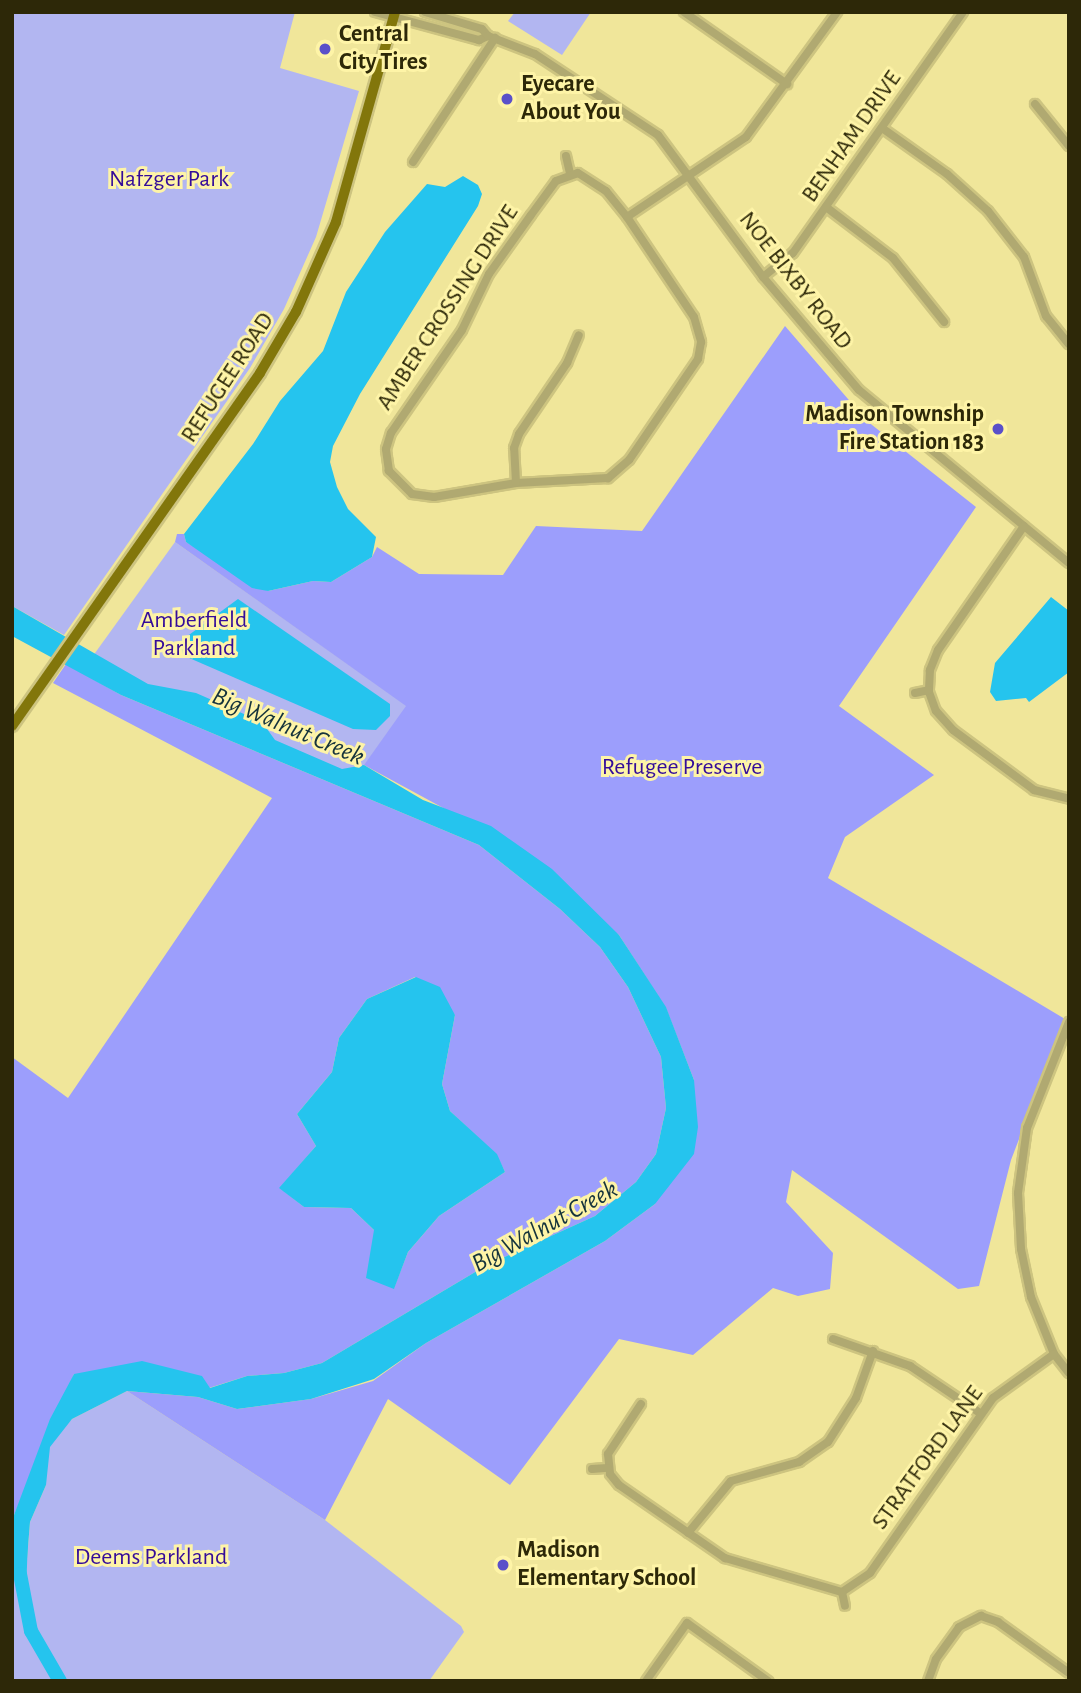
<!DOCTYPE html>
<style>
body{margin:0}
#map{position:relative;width:1081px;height:1693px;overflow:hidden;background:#f0e69a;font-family:"Alegreya Sans",sans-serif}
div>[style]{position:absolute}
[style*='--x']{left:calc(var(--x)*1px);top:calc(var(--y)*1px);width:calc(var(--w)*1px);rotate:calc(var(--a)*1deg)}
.green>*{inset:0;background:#b2b6f1}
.forest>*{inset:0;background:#9c9efc}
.water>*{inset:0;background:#25c4ee}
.river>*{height:14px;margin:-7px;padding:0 7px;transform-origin:7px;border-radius:7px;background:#25c4ee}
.roads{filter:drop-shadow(2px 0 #cdc480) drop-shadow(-2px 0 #cdc480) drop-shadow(0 2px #cdc480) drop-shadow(0 -2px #cdc480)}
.minor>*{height:8px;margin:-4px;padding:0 4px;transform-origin:4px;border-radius:4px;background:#b0a971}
.major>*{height:10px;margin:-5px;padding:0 5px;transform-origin:5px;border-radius:5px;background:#82760b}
.dots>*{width:19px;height:19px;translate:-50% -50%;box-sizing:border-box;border:4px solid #fef4a7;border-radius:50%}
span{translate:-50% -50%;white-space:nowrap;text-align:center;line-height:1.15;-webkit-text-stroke:6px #fef4a7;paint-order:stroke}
.poi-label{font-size:24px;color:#2d2808;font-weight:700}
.left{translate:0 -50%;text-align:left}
.right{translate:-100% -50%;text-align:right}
.street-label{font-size:24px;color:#2d2808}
.park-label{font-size:24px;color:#340c9a}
.water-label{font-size:26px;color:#15333c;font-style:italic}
.frame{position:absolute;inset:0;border:14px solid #2d2808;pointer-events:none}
</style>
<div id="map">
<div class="green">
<div style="clip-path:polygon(12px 12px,295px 12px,280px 68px,359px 91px,316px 237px,284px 309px,250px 368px,64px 635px,12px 606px)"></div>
<div style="clip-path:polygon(515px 12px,591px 12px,562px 55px,508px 21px)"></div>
<div style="clip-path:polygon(175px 542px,407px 706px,355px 778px,90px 660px)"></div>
<div style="clip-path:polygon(127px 1391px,325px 1520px,461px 1626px,464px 1632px,429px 1681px,12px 1681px,12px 1548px,27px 1559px,30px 1522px,46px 1485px,46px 1446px,72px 1419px)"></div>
</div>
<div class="forest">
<div style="clip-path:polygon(785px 326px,867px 421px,976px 507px,839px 706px,934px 775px,845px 837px,828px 878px,1065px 1019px,1011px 1160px,979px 1286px,958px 1289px,792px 1170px,786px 1202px,833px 1253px,830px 1289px,798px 1296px,773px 1288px,693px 1355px,619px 1339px,510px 1485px,388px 1399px,325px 1520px,127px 1391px,198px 1397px,237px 1409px,311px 1399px,373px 1381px,426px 1343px,605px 1241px,655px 1204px,694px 1080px,666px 1008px,619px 935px,447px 810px,364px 765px,406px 706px,175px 542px,177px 534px,184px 534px,186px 542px,268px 591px,313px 581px,331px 582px,372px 557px,377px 547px,419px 574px,503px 575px,536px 526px,642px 531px)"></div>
<div style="clip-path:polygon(evenodd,66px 664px,121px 695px,479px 845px,560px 909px,600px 947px,628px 987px,661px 1057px,666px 1108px,656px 1154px,636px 1182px,595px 1216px,487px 1265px,322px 1363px,284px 1373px,247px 1376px,209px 1388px,74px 1374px,14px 1515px,13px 1549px,12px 1057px,68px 1098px,272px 798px,53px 683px,66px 664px,415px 977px,455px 1015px,442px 1084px,450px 1111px,496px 1154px,505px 1172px,439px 1216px,408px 1252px,394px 1288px,374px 1230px,351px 1208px,304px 1207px,280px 1188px,316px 1146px,297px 1114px,332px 1072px,339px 1038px,367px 999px,415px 977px)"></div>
</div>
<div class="water">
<div style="clip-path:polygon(463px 176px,478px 185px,482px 194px,478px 206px,360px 394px,333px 446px,330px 462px,337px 487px,348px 509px,376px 537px,372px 557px,331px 582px,313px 581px,268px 591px,252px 588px,186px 542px,184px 534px,253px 444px,280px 401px,323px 351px,346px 292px,385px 232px,427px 184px,445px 187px)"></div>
<div style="clip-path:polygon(1051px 597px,1069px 611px,1069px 672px,1029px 702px,1026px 698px,996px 701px,990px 692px,995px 663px)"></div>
<div style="clip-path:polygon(238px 599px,390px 704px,390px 716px,376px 730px,353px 729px,180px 654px,182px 640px)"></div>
<div style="clip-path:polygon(12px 606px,148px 684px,196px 693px,262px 722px,275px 740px,342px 769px,364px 765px,423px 800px,491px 826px,552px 869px,619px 935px,666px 1007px,694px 1080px,698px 1127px,694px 1154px,655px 1204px,605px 1241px,426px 1343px,374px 1379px,311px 1399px,237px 1409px,198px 1397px,127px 1391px,72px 1419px,50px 1447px,46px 1485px,30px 1522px,27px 1559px,13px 1549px,14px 1515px,50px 1419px,74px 1374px,142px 1361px,202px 1376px,210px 1388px,247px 1376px,284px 1373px,322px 1363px,487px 1265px,595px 1216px,636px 1182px,656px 1154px,666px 1108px,661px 1057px,628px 987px,600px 947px,560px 909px,479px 845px,121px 695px,12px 636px)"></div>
<div style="clip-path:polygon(416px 977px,440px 987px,455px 1015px,442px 1084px,450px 1111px,497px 1154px,505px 1172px,439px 1216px,408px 1252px,394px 1289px,366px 1278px,374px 1230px,351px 1208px,304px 1207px,279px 1188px,316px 1146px,297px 1114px,332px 1072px,339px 1038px,367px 999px)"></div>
</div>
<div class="river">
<div style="--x:21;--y:1537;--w:37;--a:92"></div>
<div style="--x:20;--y:1574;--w:58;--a:79.1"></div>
<div style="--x:31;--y:1631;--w:58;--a:59.9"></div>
</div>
<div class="roads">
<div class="minor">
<div style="--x:375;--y:12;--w:108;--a:15.1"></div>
<div style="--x:479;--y:40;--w:10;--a:-24"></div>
<div style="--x:425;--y:12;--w:59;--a:16.6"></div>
<div style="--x:482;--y:29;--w:9;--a:49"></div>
<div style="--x:488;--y:36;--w:50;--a:21"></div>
<div style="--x:535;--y:54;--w:147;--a:33.4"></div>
<div style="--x:658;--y:135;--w:177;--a:53.5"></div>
<div style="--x:763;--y:277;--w:148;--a:49.7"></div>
<div style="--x:859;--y:390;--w:272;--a:39.5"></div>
<div style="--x:684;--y:12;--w:126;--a:35"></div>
<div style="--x:1035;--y:104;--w:54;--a:51"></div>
<div style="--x:882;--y:128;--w:80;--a:35.3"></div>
<div style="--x:947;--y:174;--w:55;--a:42.1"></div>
<div style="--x:988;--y:211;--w:58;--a:52"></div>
<div style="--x:1024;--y:257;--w:63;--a:69.6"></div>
<div style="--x:1046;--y:316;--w:36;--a:51"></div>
<div style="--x:566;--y:156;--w:18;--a:77"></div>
<div style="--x:413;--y:162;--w:149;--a:-56.5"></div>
<div style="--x:578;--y:173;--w:33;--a:33"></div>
<div style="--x:606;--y:191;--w:33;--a:51"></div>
<div style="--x:627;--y:217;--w:120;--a:56.2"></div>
<div style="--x:694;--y:317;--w:26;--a:74"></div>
<div style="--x:701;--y:342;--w:17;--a:100"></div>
<div style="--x:698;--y:359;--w:122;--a:124.3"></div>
<div style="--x:629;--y:460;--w:28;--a:139"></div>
<div style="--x:608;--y:478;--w:92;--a:176.9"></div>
<div style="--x:516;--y:483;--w:83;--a:170.3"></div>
<div style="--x:434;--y:497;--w:22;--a:-172"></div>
<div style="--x:412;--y:494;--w:33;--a:-135"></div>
<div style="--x:389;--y:471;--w:22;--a:-98"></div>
<div style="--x:386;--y:449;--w:17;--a:-73"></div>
<div style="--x:391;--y:433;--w:125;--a:-55.4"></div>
<div style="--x:462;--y:330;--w:62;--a:-64.3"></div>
<div style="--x:489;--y:274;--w:72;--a:-54.6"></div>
<div style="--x:531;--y:215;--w:42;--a:-53.7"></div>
<div style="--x:556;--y:181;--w:23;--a:-20"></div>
<div style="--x:826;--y:207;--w:84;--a:37.3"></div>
<div style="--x:893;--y:258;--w:82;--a:51.4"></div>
<div style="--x:627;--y:217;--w:143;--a:-33.9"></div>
<div style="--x:746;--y:137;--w:155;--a:-53.9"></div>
<div style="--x:763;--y:277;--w:38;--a:-39"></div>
<div style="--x:793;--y:253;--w:295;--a:-54.8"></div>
<div style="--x:516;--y:483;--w:35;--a:-93"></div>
<div style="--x:514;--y:448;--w:15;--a:-70"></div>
<div style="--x:519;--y:434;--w:86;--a:-55.9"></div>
<div style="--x:567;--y:363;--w:30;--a:-67"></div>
<div style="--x:1024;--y:526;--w:151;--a:124.7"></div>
<div style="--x:938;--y:650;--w:22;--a:112"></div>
<div style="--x:930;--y:670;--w:22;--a:93"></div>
<div style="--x:929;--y:692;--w:20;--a:70"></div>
<div style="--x:936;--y:711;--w:25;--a:48"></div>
<div style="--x:953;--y:730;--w:101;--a:36.5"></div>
<div style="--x:1034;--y:790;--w:36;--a:14"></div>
<div style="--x:915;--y:693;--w:14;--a:-12"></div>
<div style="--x:1069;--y:1022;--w:114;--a:111.6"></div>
<div style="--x:1027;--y:1128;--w:66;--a:97.9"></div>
<div style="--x:1018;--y:1193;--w:56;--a:86.9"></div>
<div style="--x:1021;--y:1249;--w:49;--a:78.2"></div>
<div style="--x:1031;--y:1297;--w:61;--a:68"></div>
<div style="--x:1054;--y:1354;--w:24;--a:52"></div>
<div style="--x:833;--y:1339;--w:82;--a:19.3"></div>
<div style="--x:910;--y:1366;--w:84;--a:33.9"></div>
<div style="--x:641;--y:1404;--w:60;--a:123.4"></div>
<div style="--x:608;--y:1454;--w:20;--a:84"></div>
<div style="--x:610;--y:1474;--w:14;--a:51"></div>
<div style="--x:619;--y:1485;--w:129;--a:34.6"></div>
<div style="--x:725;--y:1558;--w:122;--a:16.2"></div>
<div style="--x:842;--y:1592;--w:34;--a:-34"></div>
<div style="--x:870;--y:1573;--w:214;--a:-54.9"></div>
<div style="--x:993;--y:1398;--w:75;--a:-35.8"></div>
<div style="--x:592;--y:1469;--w:16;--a:-4"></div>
<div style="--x:688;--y:1533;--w:67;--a:-50.4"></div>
<div style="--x:731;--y:1481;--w:71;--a:-15.6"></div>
<div style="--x:799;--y:1462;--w:35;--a:-35"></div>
<div style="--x:828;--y:1442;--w:52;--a:-57.5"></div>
<div style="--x:856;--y:1398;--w:50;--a:-70.1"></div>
<div style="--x:842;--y:1592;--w:14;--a:78"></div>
<div style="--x:646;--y:1681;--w:71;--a:-54.7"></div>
<div style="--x:687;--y:1623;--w:100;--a:35.6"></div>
<div style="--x:928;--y:1681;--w:23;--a:-70"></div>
<div style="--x:936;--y:1659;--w:39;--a:-54"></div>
<div style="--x:959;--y:1627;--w:25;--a:-27"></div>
<div style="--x:981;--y:1616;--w:18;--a:19"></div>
<div style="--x:998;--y:1622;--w:87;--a:35.7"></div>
</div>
<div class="major">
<div style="--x:12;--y:726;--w:431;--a:-54.9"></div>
<div style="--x:260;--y:373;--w:71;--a:-59.5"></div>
<div style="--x:296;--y:312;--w:98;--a:-66"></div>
<div style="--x:336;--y:222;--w:218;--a:-74.3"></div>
</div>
</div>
<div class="dots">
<div style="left:325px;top:49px;background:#5b51c9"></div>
<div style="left:507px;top:99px;background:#5b51c9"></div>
<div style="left:998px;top:429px;background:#5b51c9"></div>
<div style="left:503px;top:1565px;background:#5b51c9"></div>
</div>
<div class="poi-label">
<span class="left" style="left:339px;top:49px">Central<br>City Tires</span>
<span class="left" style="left:521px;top:99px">Eyecare<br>About You</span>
<span class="right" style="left:984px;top:429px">Madison Township<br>Fire Station 183</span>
<span class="left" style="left:517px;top:1565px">Madison<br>Elementary School</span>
</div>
<div class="street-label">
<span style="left:852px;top:137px;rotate:-55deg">BENHAM DRIVE</span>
<span style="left:795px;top:281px;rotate:52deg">NOE BIXBY ROAD</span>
<span style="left:448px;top:308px;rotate:-57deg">AMBER CROSSING DRIVE</span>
<span style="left:228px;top:378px;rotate:-57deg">REFUGEE ROAD</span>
<span style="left:928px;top:1458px;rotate:-54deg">STRATFORD LANE</span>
</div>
<div class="park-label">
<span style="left:169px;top:180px">Nafzger Park</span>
<span style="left:194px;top:635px">Amberfield<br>Parkland</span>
<span style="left:682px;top:768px">Refugee Preserve</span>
<span style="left:151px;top:1558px">Deems Parkland</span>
</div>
<div class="water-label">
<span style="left:288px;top:727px;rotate:23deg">Big Walnut Creek</span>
<span style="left:545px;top:1227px;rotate:-29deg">Big Walnut Creek</span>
</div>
<div class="frame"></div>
</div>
